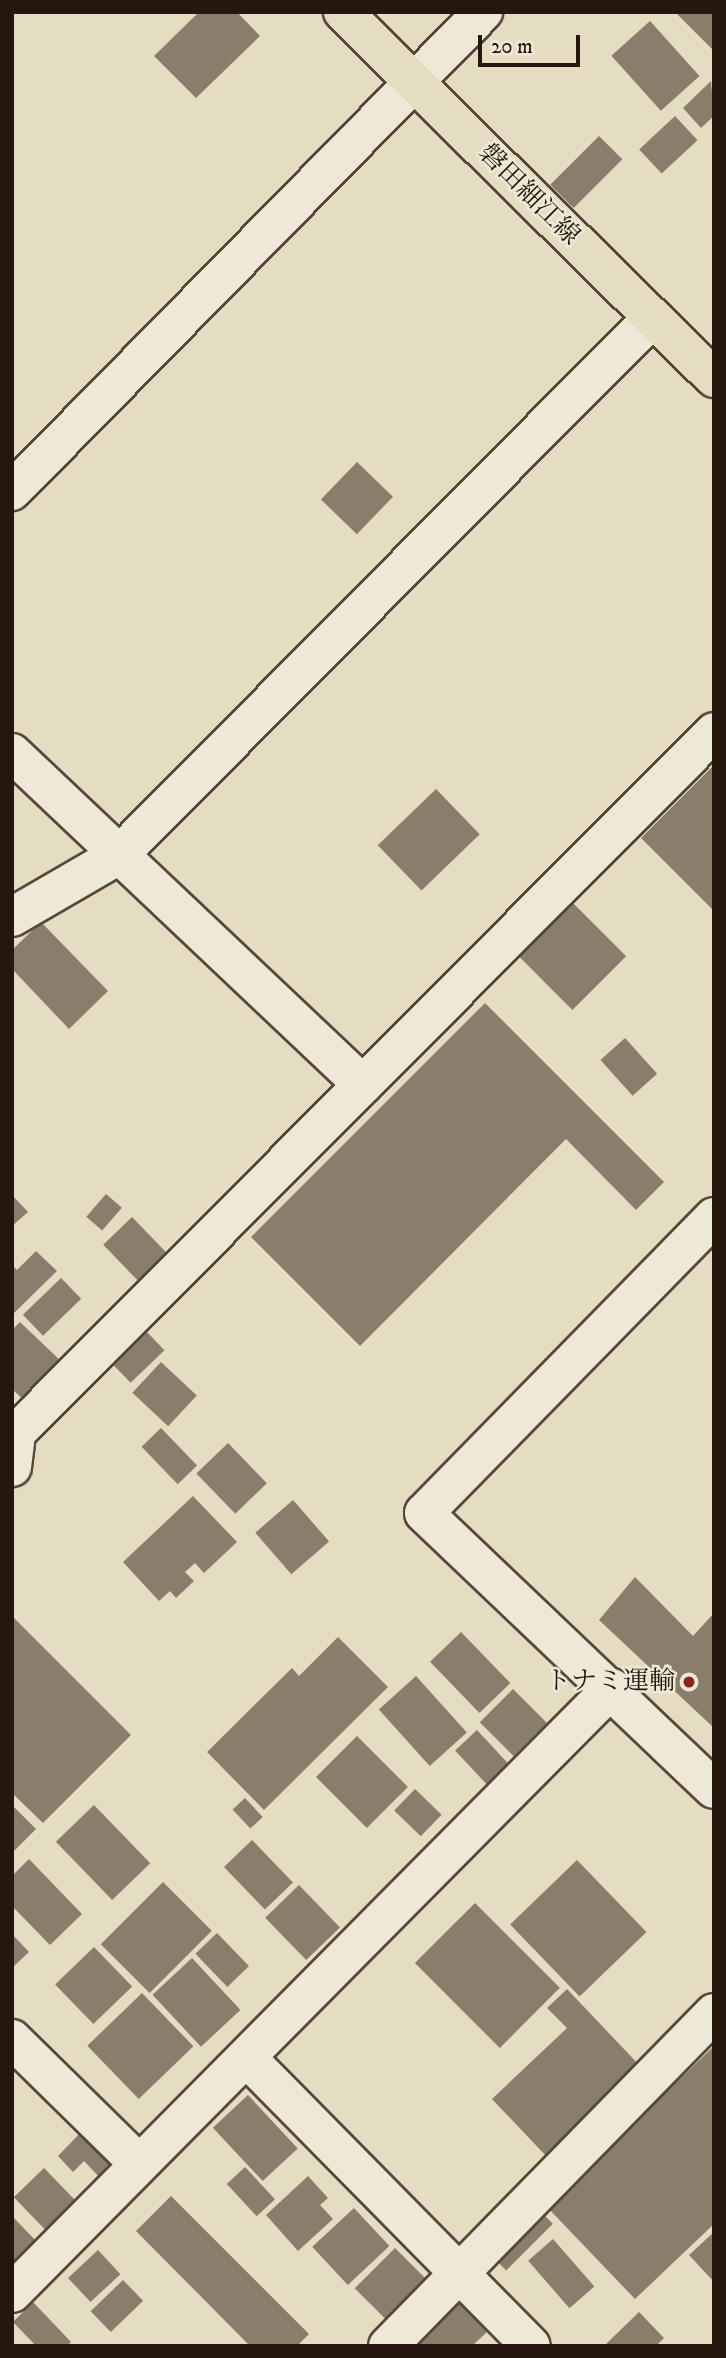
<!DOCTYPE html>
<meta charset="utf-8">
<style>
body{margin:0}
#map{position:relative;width:726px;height:2358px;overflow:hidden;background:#e5ddc2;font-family:"IM FELL DW Pica","Noto Serif JP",serif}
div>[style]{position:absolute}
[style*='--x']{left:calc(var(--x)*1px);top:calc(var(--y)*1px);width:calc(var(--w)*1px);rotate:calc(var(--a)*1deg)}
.building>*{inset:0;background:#897e6c;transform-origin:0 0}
.roads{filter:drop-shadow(2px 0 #56483b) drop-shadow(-2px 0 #56483b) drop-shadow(0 2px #56483b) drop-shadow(0 -2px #56483b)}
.minor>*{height:38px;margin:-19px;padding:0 19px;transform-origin:19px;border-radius:19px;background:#eee9d7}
.major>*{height:38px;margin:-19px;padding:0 19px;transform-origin:19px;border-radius:19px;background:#e5ddc2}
.dots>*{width:19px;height:19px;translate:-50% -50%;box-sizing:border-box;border:4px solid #eee9d7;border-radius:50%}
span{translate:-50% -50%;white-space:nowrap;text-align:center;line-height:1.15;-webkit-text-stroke:5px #eee9d7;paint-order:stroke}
.street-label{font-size:26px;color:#26170e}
.poi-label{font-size:26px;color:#26170e}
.right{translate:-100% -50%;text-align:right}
.frame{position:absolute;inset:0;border:14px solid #26170e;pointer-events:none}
.scale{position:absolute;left:478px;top:35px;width:102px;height:32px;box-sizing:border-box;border:4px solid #26170e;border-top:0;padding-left:9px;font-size:21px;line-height:24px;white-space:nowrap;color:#26170e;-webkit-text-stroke:5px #eee9d7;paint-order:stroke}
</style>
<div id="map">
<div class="building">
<div style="clip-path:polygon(199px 12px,237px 12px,260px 36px,196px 98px,154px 56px)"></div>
<div style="clip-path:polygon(675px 12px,714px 12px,714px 51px)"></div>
<div style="left:650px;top:21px;width:74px;height:52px;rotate:48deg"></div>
<div style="clip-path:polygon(711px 81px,714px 116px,701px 128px,683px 108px)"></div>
<div style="left:675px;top:116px;width:33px;height:49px;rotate:47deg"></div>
<div style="left:599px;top:136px;width:33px;height:69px;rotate:45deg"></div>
<div style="left:357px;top:462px;width:50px;height:52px;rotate:44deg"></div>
<div style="clip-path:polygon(714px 765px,714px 911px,641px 838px)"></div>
<div style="left:436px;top:789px;width:63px;height:81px;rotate:46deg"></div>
<div style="left:571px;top:901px;width:78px;height:76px;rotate:45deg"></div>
<div style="clip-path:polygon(41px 922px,108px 991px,69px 1029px,12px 969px,12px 950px)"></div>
<div style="clip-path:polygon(485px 1003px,664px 1182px,636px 1210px,566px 1139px,360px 1346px,251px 1237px)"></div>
<div style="left:625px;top:1038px;width:48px;height:33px;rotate:48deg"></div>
<div style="left:106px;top:1194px;width:21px;height:30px;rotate:41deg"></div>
<div style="clip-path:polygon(12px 1195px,28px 1212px,12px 1226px)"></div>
<div style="left:132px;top:1217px;width:56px;height:40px;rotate:46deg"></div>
<div style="clip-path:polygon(36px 1251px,57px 1271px,12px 1315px,12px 1265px,17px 1270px)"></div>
<div style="left:61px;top:1278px;width:29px;height:53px;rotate:46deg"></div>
<div style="clip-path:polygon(20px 1322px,64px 1364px,27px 1403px,12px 1389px,12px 1330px)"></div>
<div style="left:145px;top:1330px;width:28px;height:47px;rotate:46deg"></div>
<div style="left:161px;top:1362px;width:49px;height:42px;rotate:43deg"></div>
<div style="left:161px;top:1428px;width:52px;height:27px;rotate:46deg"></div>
<div style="left:228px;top:1443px;width:56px;height:44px;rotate:46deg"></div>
<div style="clip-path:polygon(193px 1496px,237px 1542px,204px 1573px,195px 1563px,185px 1572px,194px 1581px,176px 1598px,170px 1591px,159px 1601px,123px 1562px)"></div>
<div style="left:293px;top:1500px;width:55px;height:50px;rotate:49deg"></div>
<div style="clip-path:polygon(635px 1577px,693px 1636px,714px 1613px,714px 1728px,599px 1620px)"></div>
<div style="clip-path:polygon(12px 1616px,131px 1735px,43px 1823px,12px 1793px)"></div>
<div style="left:461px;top:1632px;width:71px;height:43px;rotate:46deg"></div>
<div style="clip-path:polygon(338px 1637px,388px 1687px,264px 1810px,207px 1752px,292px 1668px,299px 1676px)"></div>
<div style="left:416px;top:1676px;width:76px;height:50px;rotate:48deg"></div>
<div style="left:513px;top:1689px;width:48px;height:47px;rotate:45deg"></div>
<div style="left:477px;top:1730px;width:50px;height:30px;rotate:47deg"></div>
<div style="left:357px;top:1736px;width:72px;height:58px;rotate:45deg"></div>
<div style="left:415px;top:1789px;width:37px;height:30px;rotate:44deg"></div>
<div style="left:245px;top:1798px;width:26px;height:17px;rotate:47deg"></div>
<div style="clip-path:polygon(12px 1805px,36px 1829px,12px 1853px)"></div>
<div style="left:94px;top:1805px;width:81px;height:53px;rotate:46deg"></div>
<div style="left:252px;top:1840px;width:59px;height:39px;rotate:46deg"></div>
<div style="clip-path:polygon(29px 1859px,82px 1914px,50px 1945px,12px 1906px,12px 1876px)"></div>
<div style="left:577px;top:1860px;width:100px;height:93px;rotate:46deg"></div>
<div style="left:163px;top:1882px;width:69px;height:88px;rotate:45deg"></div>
<div style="left:299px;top:1885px;width:59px;height:47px;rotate:46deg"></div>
<div style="left:475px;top:1903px;width:120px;height:85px;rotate:45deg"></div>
<div style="left:217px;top:1933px;width:46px;height:30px;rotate:46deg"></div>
<div style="clip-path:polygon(12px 1934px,29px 1952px,12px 1968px)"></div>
<div style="left:94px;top:1947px;width:55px;height:54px;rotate:46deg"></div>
<div style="left:192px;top:1958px;width:71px;height:54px;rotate:47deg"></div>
<div style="clip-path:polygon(567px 1989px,642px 2068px,548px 2158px,492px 2099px,567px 2028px,547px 2008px)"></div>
<div style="left:142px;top:1993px;width:74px;height:76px;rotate:46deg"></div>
<div style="clip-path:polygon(714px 2046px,714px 2224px,635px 2299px,547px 2207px)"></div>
<div style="left:248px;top:2095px;width:73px;height:48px;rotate:47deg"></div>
<div style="clip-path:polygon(87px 2126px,122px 2161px,102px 2180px,84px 2161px,73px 2172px,58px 2156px)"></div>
<div style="left:245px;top:2167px;width:44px;height:25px;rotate:47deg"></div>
<div style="left:44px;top:2168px;width:54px;height:42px;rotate:46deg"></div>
<div style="clip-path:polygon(308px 2176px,328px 2198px,320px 2205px,333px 2219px,298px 2251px,266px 2215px)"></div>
<div style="clip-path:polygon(171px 2196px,309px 2334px,297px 2346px,250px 2346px,136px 2231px)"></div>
<div style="left:354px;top:2208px;width:52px;height:57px;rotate:47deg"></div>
<div style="left:538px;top:2209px;width:21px;height:66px;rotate:45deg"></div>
<div style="clip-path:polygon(12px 2216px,39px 2244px,12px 2271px)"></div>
<div style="clip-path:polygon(714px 2232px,714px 2282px,689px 2255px)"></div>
<div style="left:553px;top:2239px;width:63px;height:33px;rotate:49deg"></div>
<div style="left:395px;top:2248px;width:45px;height:57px;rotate:45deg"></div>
<div style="left:98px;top:2250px;width:33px;height:41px;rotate:47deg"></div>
<div style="left:123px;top:2280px;width:29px;height:45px;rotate:46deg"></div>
<div style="clip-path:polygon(458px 2299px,488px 2331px,472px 2346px,416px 2346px,413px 2343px)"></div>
<div style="clip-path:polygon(33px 2302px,71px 2342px,67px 2346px,36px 2346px,13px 2322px)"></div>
<div style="clip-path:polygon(639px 2312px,664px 2338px,656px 2346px,604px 2346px)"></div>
</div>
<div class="roads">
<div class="minor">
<div style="--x:12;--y:491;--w:672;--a:-45.48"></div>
<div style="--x:12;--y:753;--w:483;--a:43.4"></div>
<div style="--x:12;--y:917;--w:124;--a:-30.1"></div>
<div style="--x:119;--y:855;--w:757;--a:-45.21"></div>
<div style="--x:714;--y:1217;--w:414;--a:134.4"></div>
<div style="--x:424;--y:1513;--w:400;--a:43.6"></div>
<div style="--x:12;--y:1467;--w:34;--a:-83"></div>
<div style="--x:16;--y:1433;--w:989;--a:-45.12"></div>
<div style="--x:12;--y:2039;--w:178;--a:44.5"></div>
<div style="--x:247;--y:2058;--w:404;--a:45.4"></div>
<div style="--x:12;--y:2293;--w:852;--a:-45.24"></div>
<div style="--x:388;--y:2346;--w:466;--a:-45.6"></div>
</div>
<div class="major">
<div style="--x:343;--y:12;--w:521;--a:44.61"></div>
</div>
</div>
<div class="dots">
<div style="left:689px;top:1682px;background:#8f2418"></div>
</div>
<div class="street-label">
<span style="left:529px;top:195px;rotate:45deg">磐田細江線</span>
</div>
<div class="poi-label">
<span class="right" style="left:675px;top:1682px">トナミ運輸</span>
</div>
<div class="frame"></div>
<div class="scale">20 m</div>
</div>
